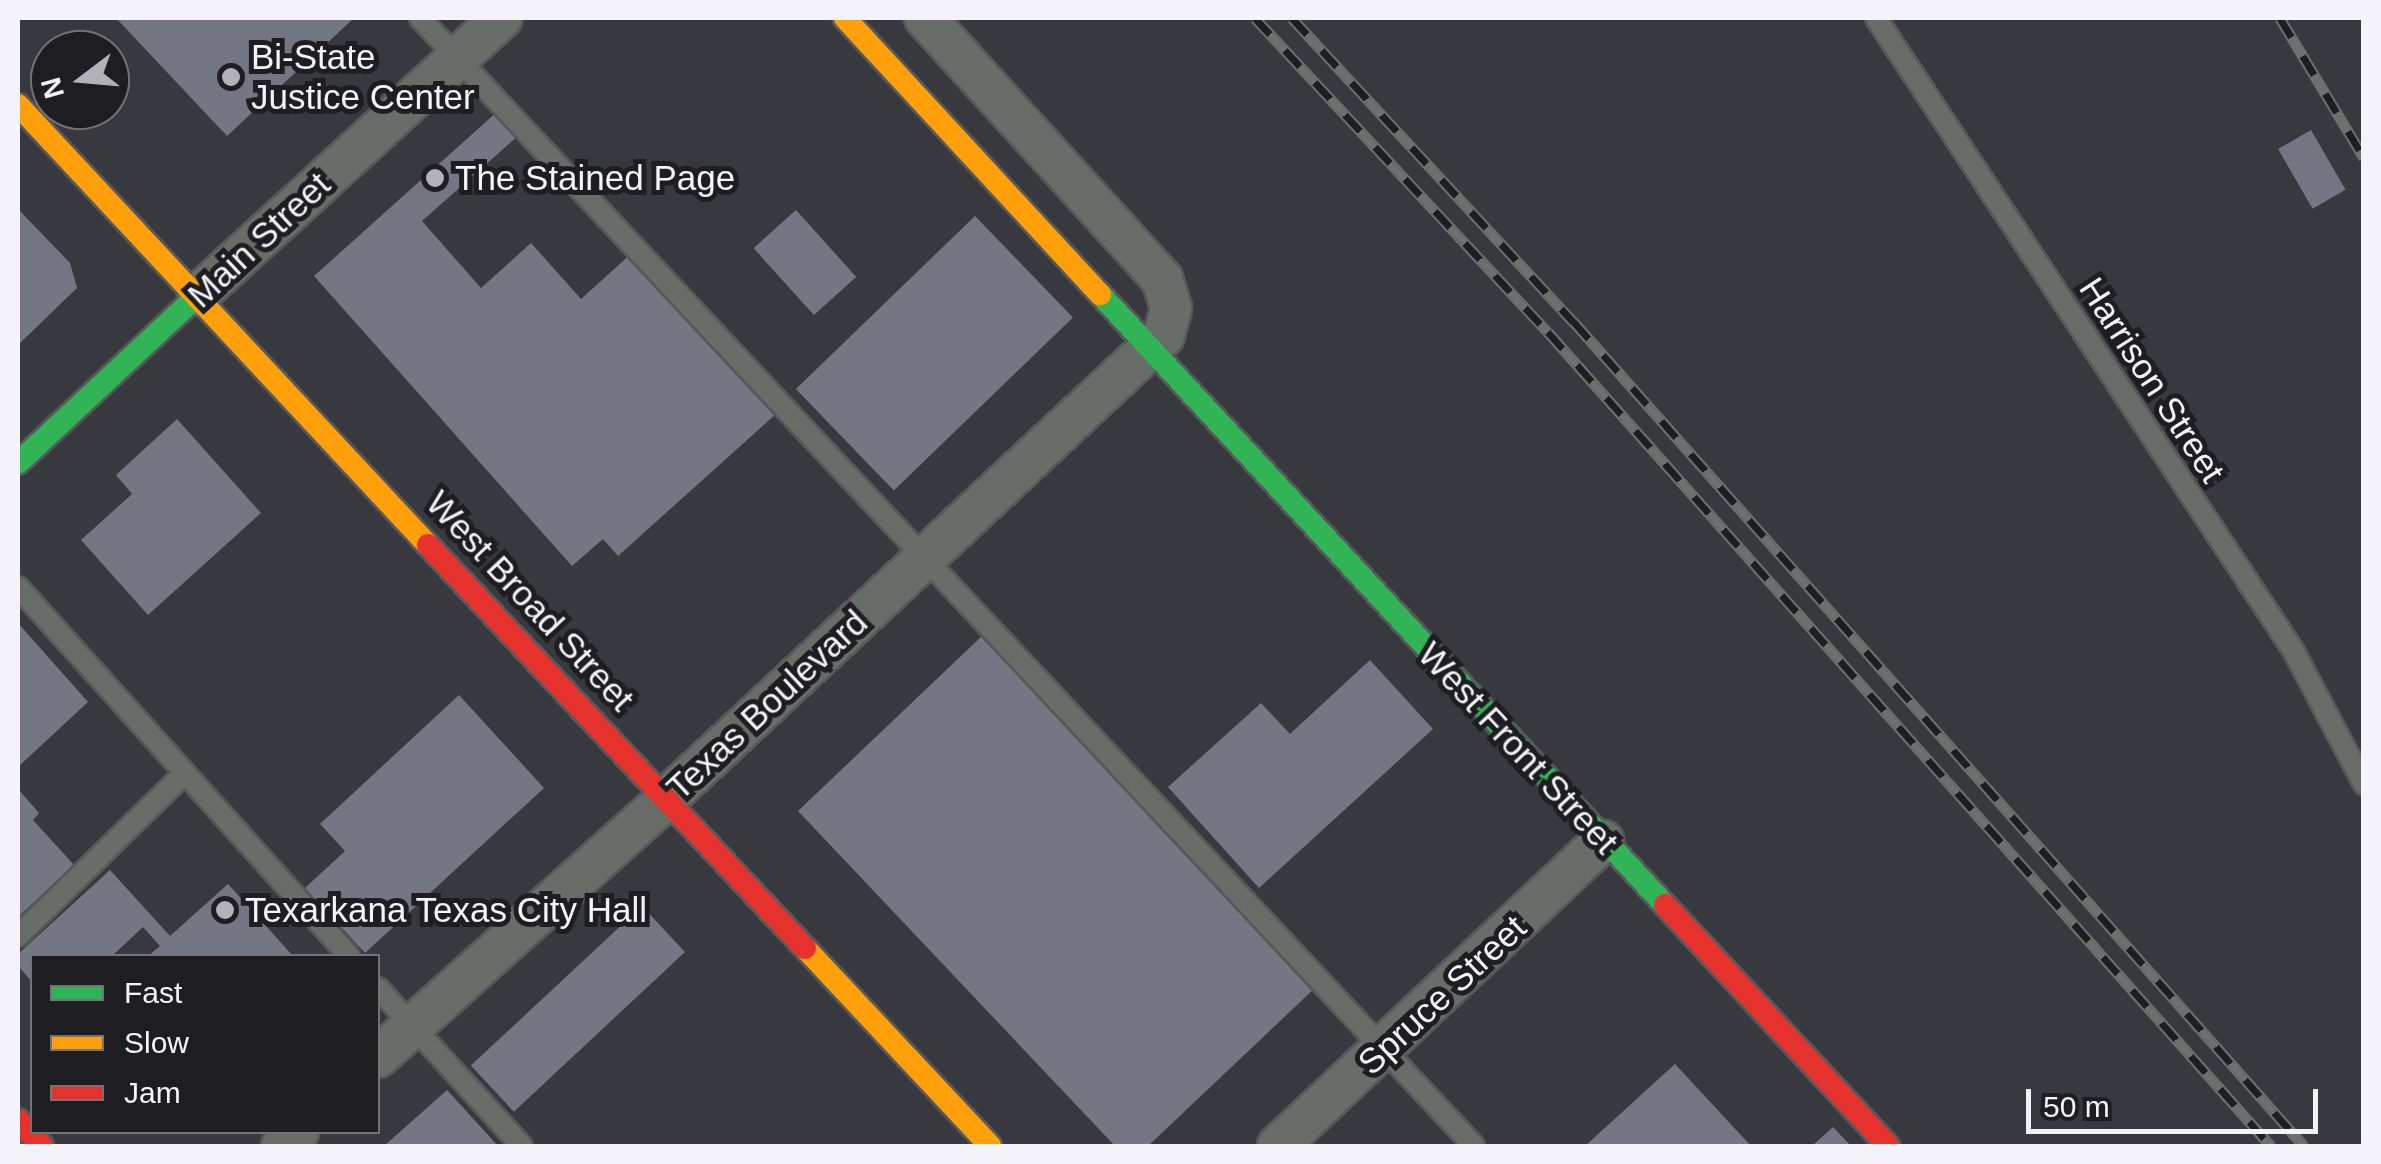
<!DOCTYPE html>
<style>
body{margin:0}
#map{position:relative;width:2381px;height:1164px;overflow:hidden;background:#38393e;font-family:Helvetica,sans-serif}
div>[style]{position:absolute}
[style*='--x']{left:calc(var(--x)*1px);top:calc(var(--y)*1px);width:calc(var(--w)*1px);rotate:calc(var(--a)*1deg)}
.building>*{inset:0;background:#757684;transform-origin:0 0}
.roads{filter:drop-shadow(2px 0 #57585b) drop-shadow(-2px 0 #57585b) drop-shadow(0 2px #57585b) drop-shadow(0 -2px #57585b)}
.lane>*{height:20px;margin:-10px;padding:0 10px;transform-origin:10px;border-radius:10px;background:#696d67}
.street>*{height:40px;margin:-20px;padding:0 20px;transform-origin:20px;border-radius:20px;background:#696d67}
.fast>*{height:22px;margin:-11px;padding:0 11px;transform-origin:11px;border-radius:11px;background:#30b455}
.slow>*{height:22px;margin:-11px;padding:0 11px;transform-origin:11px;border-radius:11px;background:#ff9f0a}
.jam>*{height:22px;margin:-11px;padding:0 11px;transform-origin:11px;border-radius:11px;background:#e5322d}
.rail>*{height:11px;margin-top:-5.5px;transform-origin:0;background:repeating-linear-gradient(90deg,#1e1e22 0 22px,#6e706f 0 44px);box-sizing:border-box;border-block:2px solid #6e706f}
.dots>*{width:28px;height:28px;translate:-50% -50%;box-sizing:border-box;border:5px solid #1e1e22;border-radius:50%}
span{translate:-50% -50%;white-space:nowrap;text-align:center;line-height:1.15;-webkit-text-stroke:10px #1e1e22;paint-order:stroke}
.poi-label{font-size:35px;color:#f3f3f9}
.left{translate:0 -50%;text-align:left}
.street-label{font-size:35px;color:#f3f3f9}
.frame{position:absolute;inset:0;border:20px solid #f3f3f9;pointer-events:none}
.legend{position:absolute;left:30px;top:954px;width:350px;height:180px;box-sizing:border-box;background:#1e1e22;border:2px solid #737378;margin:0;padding:12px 18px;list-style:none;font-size:30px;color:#f3f3f9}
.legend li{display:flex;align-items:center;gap:20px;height:50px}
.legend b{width:50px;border:2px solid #737378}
.north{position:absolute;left:30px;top:30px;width:100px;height:100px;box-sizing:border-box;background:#1e1e22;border:2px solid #737378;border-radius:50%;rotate:254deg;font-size:28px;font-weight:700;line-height:40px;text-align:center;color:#f3f3f9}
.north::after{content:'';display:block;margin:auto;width:35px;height:45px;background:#b2b2b8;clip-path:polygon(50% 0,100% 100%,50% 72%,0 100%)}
.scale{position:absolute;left:2026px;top:1089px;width:292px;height:45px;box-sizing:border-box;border:5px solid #f3f3f9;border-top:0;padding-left:12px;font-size:30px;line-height:35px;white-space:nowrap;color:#f3f3f9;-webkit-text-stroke:8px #1e1e22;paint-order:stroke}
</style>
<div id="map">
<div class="building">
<div style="clip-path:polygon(116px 18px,354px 18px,227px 136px)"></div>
<div style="clip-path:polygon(498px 111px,519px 135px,422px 221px,481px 288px,531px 243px,581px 299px,633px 252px,777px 413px,618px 556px,603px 539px,572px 566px,314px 276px)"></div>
<div style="left:2311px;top:130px;width:69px;height:38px;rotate:60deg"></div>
<div style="clip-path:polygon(18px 209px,70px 263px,77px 288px,18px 345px)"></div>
<div style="left:796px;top:210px;width:90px;height:57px;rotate:48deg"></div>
<div style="left:975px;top:216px;width:141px;height:249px;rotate:46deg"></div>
<div style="clip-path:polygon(177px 419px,261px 513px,148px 615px,81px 540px,132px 494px,116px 475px)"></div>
<div style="clip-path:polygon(18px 623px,88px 702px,18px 767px)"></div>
<div style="clip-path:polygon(983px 635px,1316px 987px,1148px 1146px,1115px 1146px,798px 811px)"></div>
<div style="clip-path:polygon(1370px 660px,1433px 729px,1259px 888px,1168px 787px,1261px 703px,1290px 734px)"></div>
<div style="clip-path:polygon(459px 695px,544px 788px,365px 953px,305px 888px,345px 851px,320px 824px)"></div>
<div style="clip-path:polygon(18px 789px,39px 813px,33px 820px,74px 865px,18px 917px)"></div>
<div style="clip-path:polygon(110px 870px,170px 936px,228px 884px,293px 956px,148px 956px,160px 946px,143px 927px,112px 956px,32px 956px,32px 982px,18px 966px,18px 954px)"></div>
<div style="left:642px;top:906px;width:63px;height:234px;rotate:47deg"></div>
<div style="clip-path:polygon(1675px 1064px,1751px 1146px,1585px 1146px)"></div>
<div style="clip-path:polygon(447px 1090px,498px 1146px,384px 1146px)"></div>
<div style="clip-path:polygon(1833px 1127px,1851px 1146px,1812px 1146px)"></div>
</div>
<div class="roads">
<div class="lane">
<div style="--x:420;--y:18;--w:1544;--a:46.94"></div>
<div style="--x:1876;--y:18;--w:757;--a:56.58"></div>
<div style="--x:2293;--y:650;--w:152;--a:62.1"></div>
<div style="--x:18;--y:587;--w:496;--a:48.1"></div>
<div style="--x:18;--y:936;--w:233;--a:-44.3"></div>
<div style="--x:378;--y:988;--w:214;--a:47.7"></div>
</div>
<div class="street">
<div style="--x:198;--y:295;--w:411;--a:-42.4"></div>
<div style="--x:378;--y:1057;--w:385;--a:-41.8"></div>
<div style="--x:665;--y:800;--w:682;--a:-42.98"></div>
<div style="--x:1164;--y:335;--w:28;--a:-75"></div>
<div style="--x:1171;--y:308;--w:30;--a:-107"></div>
<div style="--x:1162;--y:279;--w:353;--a:-132.2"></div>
<div style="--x:282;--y:1146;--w:21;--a:-41"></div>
<div style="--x:1278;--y:1146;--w:446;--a:-43.2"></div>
</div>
<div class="fast">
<div style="--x:1100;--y:294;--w:832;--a:47.24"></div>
<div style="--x:18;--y:463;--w:246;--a:-43"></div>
</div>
<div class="slow">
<div style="--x:845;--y:18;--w:376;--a:47.3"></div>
<div style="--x:18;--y:105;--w:601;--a:47.02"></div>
<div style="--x:805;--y:948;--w:271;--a:46.9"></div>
</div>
<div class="jam">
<div style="--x:428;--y:545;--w:552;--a:46.91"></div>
<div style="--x:1665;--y:905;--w:328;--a:47.2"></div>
<div style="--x:18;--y:1120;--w:35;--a:47"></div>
</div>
</div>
<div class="rail">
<div style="--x:1255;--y:18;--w:429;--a:47"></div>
<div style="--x:1548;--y:332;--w:1089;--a:48.39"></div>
<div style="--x:1292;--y:18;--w:415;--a:47.2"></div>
<div style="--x:1574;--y:322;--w:1101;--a:48.46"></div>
<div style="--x:2280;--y:18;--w:163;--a:59"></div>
</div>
<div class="dots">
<div style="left:231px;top:77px;background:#b2b2b8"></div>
<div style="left:435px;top:178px;background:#b2b2b8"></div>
<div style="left:225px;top:910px;background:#b2b2b8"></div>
</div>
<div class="poi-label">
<span class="left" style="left:251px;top:77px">Bi-State<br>Justice Center</span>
<span class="left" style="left:455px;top:178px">The Stained Page</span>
<span class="left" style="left:245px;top:910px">Texarkana Texas City Hall</span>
</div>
<div class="street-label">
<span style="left:259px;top:240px;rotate:-43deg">Main Street</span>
<span style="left:2152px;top:380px;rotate:57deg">Harrison Street</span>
<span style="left:530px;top:601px;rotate:47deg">West Broad Street</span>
<span style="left:767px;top:705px;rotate:-43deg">Texas Boulevard</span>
<span style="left:1518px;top:748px;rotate:47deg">West Front Street</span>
<span style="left:1442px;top:995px;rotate:-43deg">Spruce Street</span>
</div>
<div class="frame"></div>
<ul class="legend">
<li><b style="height:12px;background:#30b455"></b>Fast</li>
<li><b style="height:12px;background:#ff9f0a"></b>Slow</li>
<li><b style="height:12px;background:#e5322d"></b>Jam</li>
</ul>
<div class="north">N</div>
<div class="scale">50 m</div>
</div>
